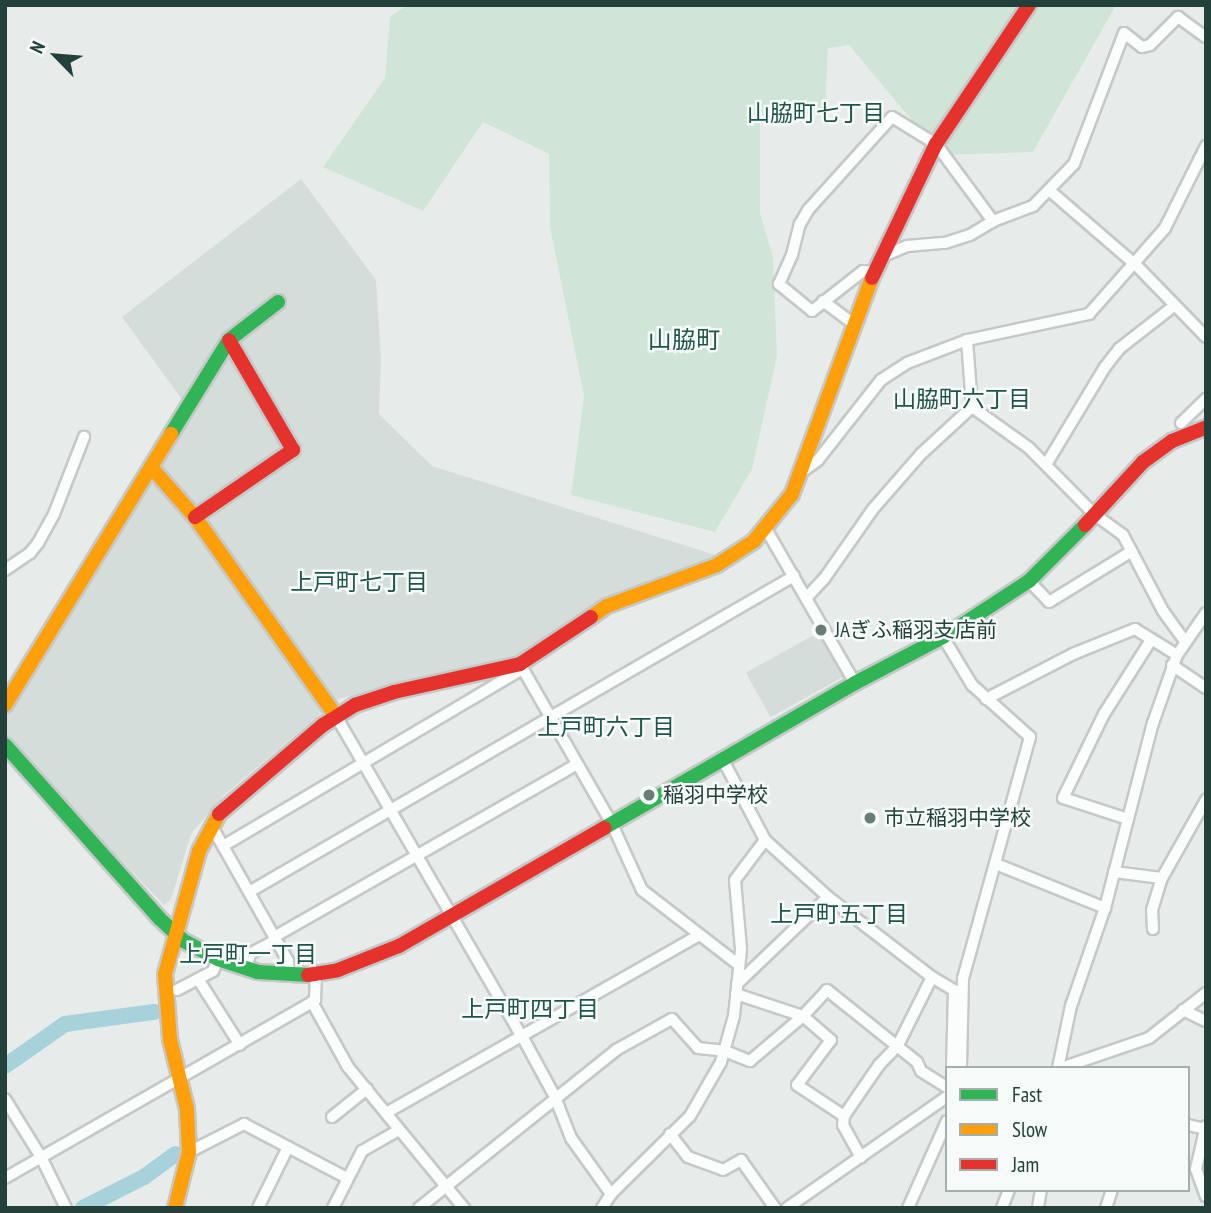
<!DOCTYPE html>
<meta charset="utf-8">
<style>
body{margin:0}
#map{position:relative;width:1211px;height:1213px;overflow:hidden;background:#e7ecea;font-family:"PT Sans Narrow","Noto Sans JP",sans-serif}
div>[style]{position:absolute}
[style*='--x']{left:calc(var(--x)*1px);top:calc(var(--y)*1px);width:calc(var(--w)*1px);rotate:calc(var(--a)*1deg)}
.built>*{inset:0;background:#d5ddda;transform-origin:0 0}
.green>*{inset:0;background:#d0e5d7}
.river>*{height:16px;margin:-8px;padding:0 8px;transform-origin:8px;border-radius:8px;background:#a7d1db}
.roads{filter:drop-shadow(2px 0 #c4c9c7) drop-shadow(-2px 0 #c4c9c7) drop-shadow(0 2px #c4c9c7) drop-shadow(0 -2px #c4c9c7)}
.street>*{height:10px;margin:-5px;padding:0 5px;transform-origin:5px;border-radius:5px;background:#fbfcfc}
.fast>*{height:14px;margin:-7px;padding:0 7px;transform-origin:7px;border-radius:7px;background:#30b455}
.slow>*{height:14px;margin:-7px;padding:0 7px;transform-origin:7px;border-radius:7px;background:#ff9f0a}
.jam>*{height:14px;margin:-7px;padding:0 7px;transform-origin:7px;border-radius:7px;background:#e5322d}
.dots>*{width:19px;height:19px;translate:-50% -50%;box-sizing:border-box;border:4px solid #f6faf8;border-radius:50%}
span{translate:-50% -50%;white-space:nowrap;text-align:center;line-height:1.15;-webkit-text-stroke:5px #f6faf8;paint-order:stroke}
.poi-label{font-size:21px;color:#23413a}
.left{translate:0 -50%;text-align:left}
.neighbourhood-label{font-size:23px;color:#1e5449}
.quarter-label{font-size:24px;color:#1e5449}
.frame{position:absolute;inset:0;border:7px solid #23413a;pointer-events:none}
.legend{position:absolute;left:945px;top:1066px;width:245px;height:126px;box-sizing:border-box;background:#f6faf8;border:2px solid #a2b0ac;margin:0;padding:9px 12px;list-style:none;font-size:21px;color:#23413a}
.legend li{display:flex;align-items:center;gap:14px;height:35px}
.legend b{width:35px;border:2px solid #a2b0ac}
.north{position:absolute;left:21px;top:21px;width:70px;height:70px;-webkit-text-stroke:5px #f6faf8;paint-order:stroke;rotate:295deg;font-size:19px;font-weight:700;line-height:28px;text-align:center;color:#23413a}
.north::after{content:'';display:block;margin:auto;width:24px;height:32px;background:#23413a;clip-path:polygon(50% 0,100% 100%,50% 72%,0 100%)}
</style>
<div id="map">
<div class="built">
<div style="clip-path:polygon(301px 179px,376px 280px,381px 358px,379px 414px,432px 466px,725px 558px,615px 594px,520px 658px,338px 699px,224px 795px,191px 834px,171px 900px,164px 905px,5px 738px,5px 709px,189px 409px,122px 317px)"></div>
<div style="left:821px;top:631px;width:51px;height:86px;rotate:61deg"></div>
</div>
<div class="green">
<div style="clip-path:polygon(407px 5px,1116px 5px,1033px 152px,941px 155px,849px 45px,828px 48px,825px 113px,760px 116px,760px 213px,773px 257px,777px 356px,752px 469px,715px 532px,571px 495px,584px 396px,550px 227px,549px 154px,483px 122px,423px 211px,323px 167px,385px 78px,390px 17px)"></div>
</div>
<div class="river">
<div style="--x:5;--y:1066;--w:73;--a:-35"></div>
<div style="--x:65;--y:1024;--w:90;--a:-7.7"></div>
<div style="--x:83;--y:1208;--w:68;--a:-26.9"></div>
<div style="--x:144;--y:1177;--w:39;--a:-36"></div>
</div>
<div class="roads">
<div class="street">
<div style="--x:1049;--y:190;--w:115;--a:40.8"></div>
<div style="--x:1136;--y:265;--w:100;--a:45.8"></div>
<div style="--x:881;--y:257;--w:28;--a:-23"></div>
<div style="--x:907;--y:246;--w:38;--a:-5"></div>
<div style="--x:945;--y:243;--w:26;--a:-18"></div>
<div style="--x:970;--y:235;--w:27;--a:-31"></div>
<div style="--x:993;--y:221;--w:43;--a:-20.6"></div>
<div style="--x:1033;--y:206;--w:59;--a:-45.7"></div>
<div style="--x:1074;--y:164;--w:140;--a:-69.1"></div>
<div style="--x:1124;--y:33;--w:23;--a:38"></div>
<div style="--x:1142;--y:47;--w:8;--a:-14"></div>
<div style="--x:1150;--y:45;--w:40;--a:-45"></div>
<div style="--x:1178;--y:17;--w:34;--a:36"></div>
<div style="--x:874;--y:272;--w:11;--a:-175"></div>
<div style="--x:863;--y:271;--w:65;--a:141.9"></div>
<div style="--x:812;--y:311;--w:43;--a:-140.7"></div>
<div style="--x:779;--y:284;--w:32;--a:-66"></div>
<div style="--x:792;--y:255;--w:32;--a:-76"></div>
<div style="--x:800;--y:224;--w:16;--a:-60"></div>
<div style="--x:808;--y:210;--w:125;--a:-47.9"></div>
<div style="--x:892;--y:117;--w:52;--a:31.5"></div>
<div style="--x:936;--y:144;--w:96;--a:53.5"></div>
<div style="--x:823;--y:301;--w:40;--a:37"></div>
<div style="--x:967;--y:340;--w:67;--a:85.7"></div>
<div style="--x:972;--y:407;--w:70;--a:35.7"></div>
<div style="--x:1029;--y:448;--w:93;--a:45.4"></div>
<div style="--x:1094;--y:514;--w:36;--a:36"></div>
<div style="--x:1123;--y:535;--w:86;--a:62.2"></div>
<div style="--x:1163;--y:611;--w:36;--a:54"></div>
<div style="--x:1181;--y:423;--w:35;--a:-44"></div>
<div style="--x:1047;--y:463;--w:112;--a:-58.9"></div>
<div style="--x:1105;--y:367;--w:24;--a:-52"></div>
<div style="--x:1120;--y:348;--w:68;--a:-37.9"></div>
<div style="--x:803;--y:471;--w:19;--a:-36"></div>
<div style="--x:818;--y:460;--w:102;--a:-51.8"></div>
<div style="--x:881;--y:380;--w:31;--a:-33"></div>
<div style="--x:907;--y:363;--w:64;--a:-21"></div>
<div style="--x:967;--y:340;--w:125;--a:-12"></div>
<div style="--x:1089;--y:314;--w:115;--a:-48.5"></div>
<div style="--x:1165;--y:228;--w:92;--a:-63.4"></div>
<div style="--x:766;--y:529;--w:178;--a:60"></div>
<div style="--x:5;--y:570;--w:30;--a:-34"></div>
<div style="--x:30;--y:553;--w:13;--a:-51"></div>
<div style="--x:38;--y:543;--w:33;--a:-61"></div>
<div style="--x:54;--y:514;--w:83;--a:-68.7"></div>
<div style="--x:1029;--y:581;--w:29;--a:46"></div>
<div style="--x:1049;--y:602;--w:97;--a:-31.6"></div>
<div style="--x:807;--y:597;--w:25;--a:-47"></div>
<div style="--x:824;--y:579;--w:85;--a:-55"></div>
<div style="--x:873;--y:509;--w:73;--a:-48.9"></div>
<div style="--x:921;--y:454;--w:69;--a:-42.7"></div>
<div style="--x:943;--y:637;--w:56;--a:58.9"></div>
<div style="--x:972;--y:685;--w:78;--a:41.9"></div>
<div style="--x:1030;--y:737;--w:250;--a:105.5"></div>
<div style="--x:963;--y:978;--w:90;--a:91.3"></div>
<div style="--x:520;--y:664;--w:185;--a:60.1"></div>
<div style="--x:612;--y:824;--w:72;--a:65.6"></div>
<div style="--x:642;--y:890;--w:123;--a:37.7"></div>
<div style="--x:1172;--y:665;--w:41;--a:34.1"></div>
<div style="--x:986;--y:699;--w:98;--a:-27.3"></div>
<div style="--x:1073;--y:654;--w:67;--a:-22"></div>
<div style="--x:1135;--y:629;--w:49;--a:31.8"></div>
<div style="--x:336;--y:716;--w:372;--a:59.9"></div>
<div style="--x:523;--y:1038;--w:67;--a:61.5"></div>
<div style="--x:555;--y:1097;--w:44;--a:68.7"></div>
<div style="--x:571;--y:1138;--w:69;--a:54.5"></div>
<div style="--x:723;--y:760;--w:90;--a:62.3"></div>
<div style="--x:765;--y:840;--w:85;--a:42.1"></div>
<div style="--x:828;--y:897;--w:131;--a:37.6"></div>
<div style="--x:932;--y:977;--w:26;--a:31"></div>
<div style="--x:954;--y:990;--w:78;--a:91.5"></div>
<div style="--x:1128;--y:819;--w:68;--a:-162.1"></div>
<div style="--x:1063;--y:798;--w:93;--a:-64"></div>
<div style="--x:1104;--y:714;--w:88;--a:-57.6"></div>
<div style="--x:211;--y:825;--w:132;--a:60.5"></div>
<div style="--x:276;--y:940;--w:30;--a:152"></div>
<div style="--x:250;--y:954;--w:16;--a:105"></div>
<div style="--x:223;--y:846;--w:347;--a:-30.6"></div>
<div style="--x:996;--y:864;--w:118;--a:22"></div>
<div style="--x:1114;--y:872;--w:48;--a:7.1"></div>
<div style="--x:1162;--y:878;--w:90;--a:-60.6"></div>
<div style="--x:249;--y:892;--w:630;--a:-30.11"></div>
<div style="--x:1153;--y:929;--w:19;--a:-93"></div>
<div style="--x:1152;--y:910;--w:34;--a:-73"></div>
<div style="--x:274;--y:937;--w:349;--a:-29.7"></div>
<div style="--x:276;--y:940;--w:24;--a:60"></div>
<div style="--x:288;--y:961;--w:14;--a:86"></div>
<div style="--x:198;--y:979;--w:78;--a:57.5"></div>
<div style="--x:737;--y:984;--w:126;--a:-43.7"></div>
<div style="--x:177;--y:990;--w:41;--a:-27.8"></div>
<div style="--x:213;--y:971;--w:13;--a:-67"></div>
<div style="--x:736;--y:994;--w:71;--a:18.2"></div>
<div style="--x:803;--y:1016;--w:35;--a:-47"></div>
<div style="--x:827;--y:990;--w:115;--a:38.7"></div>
<div style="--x:917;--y:1062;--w:10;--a:66"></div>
<div style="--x:921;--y:1071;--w:31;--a:32"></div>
<div style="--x:312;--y:1002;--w:74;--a:61"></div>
<div style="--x:348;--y:1067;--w:183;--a:50.6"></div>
<div style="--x:1183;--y:1010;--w:25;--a:26"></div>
<div style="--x:1058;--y:1068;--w:63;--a:-78.2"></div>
<div style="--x:1071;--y:1006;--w:104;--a:-70.9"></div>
<div style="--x:1105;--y:908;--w:191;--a:-75.5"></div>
<div style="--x:1153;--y:723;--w:72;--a:-70.6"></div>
<div style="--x:1177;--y:655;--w:51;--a:-55.4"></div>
<div style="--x:1061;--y:1068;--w:93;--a:-18.8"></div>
<div style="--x:1149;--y:1038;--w:73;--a:-38.3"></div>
<div style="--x:5;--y:1099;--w:68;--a:58.2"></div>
<div style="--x:41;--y:1157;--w:57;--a:63.9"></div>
<div style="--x:386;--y:1113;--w:359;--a:-29.6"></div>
<div style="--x:844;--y:1116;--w:62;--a:-55.5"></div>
<div style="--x:879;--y:1065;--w:28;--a:-46"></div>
<div style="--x:898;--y:1045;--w:76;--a:-63.4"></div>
<div style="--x:332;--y:1117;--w:45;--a:-38.7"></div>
<div style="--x:1188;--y:1125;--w:17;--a:13"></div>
<div style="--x:1206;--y:1126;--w:44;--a:103.1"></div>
<div style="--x:1196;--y:1169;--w:29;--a:70"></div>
<div style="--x:670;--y:1134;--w:29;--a:52"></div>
<div style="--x:688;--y:1157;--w:37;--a:20"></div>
<div style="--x:723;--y:1170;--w:21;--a:-29"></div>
<div style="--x:741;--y:1160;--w:59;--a:54.7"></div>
<div style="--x:189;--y:1152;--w:62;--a:-27"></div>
<div style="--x:244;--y:1124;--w:116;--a:27.7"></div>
<div style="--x:5;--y:1178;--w:354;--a:-29.8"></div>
<div style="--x:312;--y:1002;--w:4;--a:-34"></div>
<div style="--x:315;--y:1000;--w:26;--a:-88"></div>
<div style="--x:258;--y:1208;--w:68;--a:-63.8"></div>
<div style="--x:333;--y:1208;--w:64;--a:-63"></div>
<div style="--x:362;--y:1151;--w:43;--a:-29.6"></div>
<div style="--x:419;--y:1208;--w:253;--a:-38.7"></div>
<div style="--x:616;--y:1050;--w:64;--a:-29"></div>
<div style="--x:672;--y:1019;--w:39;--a:48"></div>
<div style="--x:698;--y:1048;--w:27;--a:6"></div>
<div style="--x:725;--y:1051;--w:27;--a:22"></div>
<div style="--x:750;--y:1061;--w:70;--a:-40.3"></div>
<div style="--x:803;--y:1016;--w:37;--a:41"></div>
<div style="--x:831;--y:1040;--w:56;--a:127.1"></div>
<div style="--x:797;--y:1085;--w:56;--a:33.4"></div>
<div style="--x:844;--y:1116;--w:9;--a:96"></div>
<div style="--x:843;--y:1125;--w:37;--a:61"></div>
<div style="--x:602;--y:1208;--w:17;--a:-57"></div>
<div style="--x:611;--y:1194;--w:111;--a:-44.6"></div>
<div style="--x:690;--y:1116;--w:62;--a:-60.1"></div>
<div style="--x:721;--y:1062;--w:48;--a:-74.2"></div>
<div style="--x:734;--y:1016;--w:67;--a:-84"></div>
<div style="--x:741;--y:949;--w:69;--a:-95"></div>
<div style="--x:735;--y:880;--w:50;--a:-53.1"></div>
<div style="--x:787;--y:1208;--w:195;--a:-34.8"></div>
<div style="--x:908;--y:1208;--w:95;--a:-65.9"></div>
<div style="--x:1002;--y:1208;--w:19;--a:-69"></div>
<div style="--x:1038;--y:1208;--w:18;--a:-81"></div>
<div style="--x:1106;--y:1208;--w:19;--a:-72"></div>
</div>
<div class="fast">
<div style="--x:171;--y:434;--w:110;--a:-58.3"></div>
<div style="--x:229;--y:340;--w:62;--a:-37.8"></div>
<div style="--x:5;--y:745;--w:232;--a:48.3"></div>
<div style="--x:159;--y:918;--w:34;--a:43"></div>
<div style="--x:184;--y:941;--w:38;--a:28"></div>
<div style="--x:218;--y:959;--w:42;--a:18"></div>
<div style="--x:258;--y:972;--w:50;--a:3.4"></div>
<div style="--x:604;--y:828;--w:290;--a:-30"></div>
<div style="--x:855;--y:683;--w:99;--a:-27.6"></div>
<div style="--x:943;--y:637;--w:103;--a:-33.1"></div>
<div style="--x:1029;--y:581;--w:79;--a:-45"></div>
</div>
<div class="slow">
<div style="--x:151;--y:467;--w:67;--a:48.7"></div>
<div style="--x:195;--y:517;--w:244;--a:54.7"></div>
<div style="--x:591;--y:617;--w:19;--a:-35"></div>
<div style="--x:607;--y:606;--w:117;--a:-20.4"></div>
<div style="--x:717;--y:565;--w:44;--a:-33"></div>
<div style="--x:754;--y:541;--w:60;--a:-51"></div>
<div style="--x:792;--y:494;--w:230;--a:-69.7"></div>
<div style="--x:5;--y:705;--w:318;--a:-58.5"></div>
<div style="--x:175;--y:1208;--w:58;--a:-76"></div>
<div style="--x:189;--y:1152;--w:43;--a:-92.7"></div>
<div style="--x:187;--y:1109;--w:72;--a:-103.7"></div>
<div style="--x:170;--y:1039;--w:65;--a:-94.4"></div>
<div style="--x:165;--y:974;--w:128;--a:-74.5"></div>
<div style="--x:199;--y:851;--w:42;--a:-61.6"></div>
</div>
<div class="jam">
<div style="--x:872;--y:278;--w:148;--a:-64.5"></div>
<div style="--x:936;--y:144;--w:167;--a:-56.2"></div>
<div style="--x:195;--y:517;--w:119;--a:-34.4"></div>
<div style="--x:293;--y:450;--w:127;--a:-120.2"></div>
<div style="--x:1085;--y:525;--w:86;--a:-47.4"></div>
<div style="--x:1143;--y:462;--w:36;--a:-36"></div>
<div style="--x:1172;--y:441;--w:37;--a:-22"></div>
<div style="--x:219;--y:814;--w:137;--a:-40.6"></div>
<div style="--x:323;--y:725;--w:38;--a:-32"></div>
<div style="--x:355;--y:705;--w:41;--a:-18.4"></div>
<div style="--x:394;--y:692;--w:129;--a:-12.5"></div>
<div style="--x:520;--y:664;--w:85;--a:-33.5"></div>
<div style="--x:308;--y:975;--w:30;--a:-9"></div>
<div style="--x:338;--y:970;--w:66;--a:-21.5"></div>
<div style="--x:399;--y:946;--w:237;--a:-29.9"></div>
</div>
</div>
<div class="dots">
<div style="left:821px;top:630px;background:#687d78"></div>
<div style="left:649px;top:795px;background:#687d78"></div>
<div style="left:870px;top:818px;background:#687d78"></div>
</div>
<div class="poi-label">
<span class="left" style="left:835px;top:630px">JAぎふ稲羽支店前</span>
<span class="left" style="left:663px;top:795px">稲羽中学校</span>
<span class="left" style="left:884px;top:818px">市立稲羽中学校</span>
</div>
<div class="neighbourhood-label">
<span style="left:816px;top:113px">山脇町七丁目</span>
<span style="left:962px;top:399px">山脇町六丁目</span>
<span style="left:359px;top:582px">上戸町七丁目</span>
<span style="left:606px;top:727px">上戸町六丁目</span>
<span style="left:839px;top:914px">上戸町五丁目</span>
<span style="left:248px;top:954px">上戸町一丁目</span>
<span style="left:530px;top:1009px">上戸町四丁目</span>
</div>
<div class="quarter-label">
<span style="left:684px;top:340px">山脇町</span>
</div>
<div class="frame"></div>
<ul class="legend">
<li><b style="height:9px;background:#30b455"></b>Fast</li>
<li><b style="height:9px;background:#ff9f0a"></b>Slow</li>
<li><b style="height:9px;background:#e5322d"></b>Jam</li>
</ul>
<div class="north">N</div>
</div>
